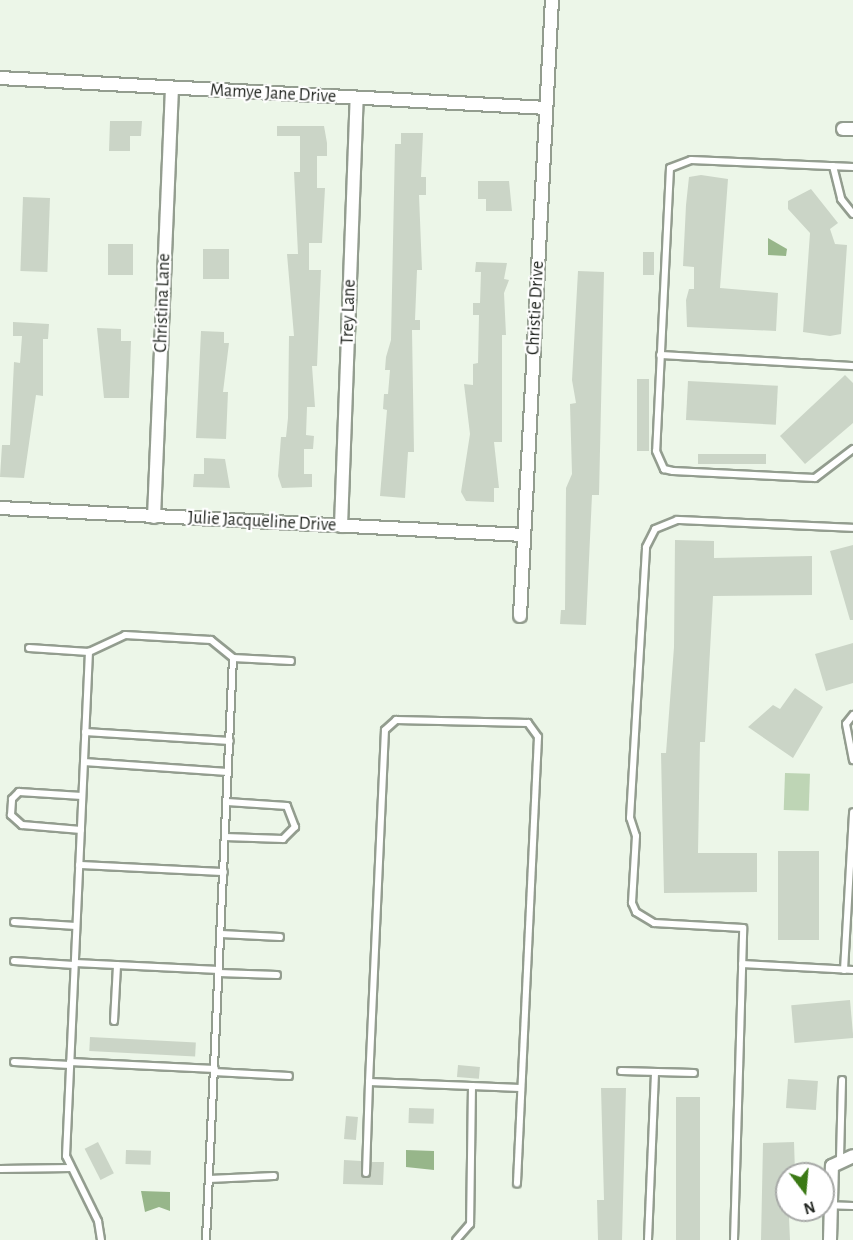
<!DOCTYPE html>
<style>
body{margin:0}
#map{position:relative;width:853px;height:1240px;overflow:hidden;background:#ecf6e8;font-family:"Alegreya Sans",sans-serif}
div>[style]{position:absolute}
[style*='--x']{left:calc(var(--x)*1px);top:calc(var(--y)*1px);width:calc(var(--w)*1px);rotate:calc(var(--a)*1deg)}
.green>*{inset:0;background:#bed5b5;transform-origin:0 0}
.water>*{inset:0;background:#97b68a}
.building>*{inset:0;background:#cbd5c7;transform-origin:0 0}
.roads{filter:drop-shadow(2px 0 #939d8f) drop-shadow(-2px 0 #939d8f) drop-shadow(0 2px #939d8f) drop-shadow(0 -2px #939d8f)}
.lane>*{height:6px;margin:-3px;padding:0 3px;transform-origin:3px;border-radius:3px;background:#fff}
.street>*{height:12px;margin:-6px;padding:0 6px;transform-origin:6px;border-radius:6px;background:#fff}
span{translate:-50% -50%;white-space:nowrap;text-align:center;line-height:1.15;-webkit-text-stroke:4.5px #fff;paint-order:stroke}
.street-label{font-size:18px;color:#232722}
.north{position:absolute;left:775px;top:1162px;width:60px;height:60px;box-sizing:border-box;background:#fff;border:2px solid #a7a9a7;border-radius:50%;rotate:164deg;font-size:16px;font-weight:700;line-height:24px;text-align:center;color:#232722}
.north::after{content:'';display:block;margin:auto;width:21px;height:27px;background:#3b7915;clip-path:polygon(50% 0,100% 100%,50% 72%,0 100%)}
</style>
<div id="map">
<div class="green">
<div style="left:785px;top:773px;width:25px;height:37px;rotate:2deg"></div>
</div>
<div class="water">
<div style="clip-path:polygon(768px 238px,787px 249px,786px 256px,768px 255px)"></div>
<div style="clip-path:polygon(406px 1150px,434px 1151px,434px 1170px,406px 1167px)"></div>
<div style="clip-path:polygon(141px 1191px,170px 1192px,170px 1211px,159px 1207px,145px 1212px)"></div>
</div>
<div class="building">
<div style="clip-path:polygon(110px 121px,142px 121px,141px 136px,130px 136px,130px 151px,109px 151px)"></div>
<div style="clip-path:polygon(277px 126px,324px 126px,327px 143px,327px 156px,317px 156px,317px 188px,325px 188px,322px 243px,309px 243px,309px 270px,321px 270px,317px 366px,312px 366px,315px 407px,307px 407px,306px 435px,314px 436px,313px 449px,304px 449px,304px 474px,312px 474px,312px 487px,282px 488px,278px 476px,281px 437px,286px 437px,288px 418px,289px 336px,294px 336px,287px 254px,298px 254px,294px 172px,300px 172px,300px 136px,277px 136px)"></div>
<div style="clip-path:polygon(401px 133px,423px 133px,421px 177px,426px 177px,426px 195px,419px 195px,422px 270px,417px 270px,415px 320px,420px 320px,420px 330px,412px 330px,414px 452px,408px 452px,405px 498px,380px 496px,387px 410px,383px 409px,384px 394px,388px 394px,390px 370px,385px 370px,386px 357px,391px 340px,395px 144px,401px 144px)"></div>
<div style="clip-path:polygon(701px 175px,728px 179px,720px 288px,778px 293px,776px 331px,687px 327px,686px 300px,689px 289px,694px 289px,694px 267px,683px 266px,686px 205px,689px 177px)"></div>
<div style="clip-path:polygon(478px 181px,509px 181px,512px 211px,486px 211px,486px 199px,478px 199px)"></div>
<div style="clip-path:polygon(811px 189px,838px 223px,830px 229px,835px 244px,847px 245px,841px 334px,830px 336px,803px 332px,810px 233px,788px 209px,788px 201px)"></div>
<div style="left:23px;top:197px;width:27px;height:74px;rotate:2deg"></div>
<div style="left:133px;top:244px;width:31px;height:25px;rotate:90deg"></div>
<div style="left:229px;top:249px;width:30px;height:26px;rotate:90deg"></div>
<div style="left:643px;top:252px;width:11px;height:23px"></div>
<div style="clip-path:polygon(476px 262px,507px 263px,504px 279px,509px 280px,504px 293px,506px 335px,502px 335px,502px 442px,494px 442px,499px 488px,494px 488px,494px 502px,466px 501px,461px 492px,470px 434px,464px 384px,473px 385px,473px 364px,478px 363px,479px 315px,473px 315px,473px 303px,480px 303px,481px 272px,475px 272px)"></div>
<div style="clip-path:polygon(578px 271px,604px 272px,599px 495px,592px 495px,586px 625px,560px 624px,561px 610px,565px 610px,566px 488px,572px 474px,570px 404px,576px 403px,572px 380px)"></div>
<div style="clip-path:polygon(13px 322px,49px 324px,48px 339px,43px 339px,43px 396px,36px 395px,24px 478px,0 477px,2px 445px,10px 445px,14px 362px,20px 363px,22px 336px,13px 336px)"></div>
<div style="clip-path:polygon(97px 328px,121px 329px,121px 341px,131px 341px,129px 398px,104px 398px)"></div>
<div style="clip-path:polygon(201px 331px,224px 332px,224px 343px,229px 343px,223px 392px,228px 392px,226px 439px,196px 438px)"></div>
<div style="clip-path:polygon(845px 375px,853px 383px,853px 423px,805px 464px,780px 436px)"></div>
<div style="left:637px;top:379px;width:12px;height:72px"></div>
<div style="left:688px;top:381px;width:90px;height:39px;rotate:3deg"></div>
<div style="left:766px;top:454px;width:10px;height:68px;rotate:90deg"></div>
<div style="clip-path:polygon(204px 458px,225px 459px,230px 488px,193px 487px,194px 474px,204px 474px)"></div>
<div style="clip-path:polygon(675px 540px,714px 541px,714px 558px,812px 556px,812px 595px,713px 596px,705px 742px,700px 742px,698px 853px,757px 853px,757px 892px,664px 893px,661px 753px,666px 753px,674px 647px)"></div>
<div style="clip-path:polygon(853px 545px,853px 620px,850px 620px,830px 551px)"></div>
<div style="clip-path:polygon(853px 643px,853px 683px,826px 691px,815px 654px)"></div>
<div style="clip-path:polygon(795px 688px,823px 707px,793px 758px,748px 727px,773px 705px,780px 709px)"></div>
<div style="left:778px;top:851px;width:41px;height:89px"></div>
<div style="left:850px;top:1000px;width:38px;height:59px;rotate:85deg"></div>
<div style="left:90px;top:1037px;width:106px;height:14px;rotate:3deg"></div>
<div style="left:458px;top:1065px;width:22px;height:12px;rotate:5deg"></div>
<div style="left:788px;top:1079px;width:30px;height:29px;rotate:4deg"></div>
<div style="clip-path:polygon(601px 1088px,626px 1088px,622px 1240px,598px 1240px,597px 1200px,604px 1200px)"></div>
<div style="left:676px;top:1097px;width:24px;height:143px"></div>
<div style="left:409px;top:1108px;width:25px;height:15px;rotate:2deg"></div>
<div style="left:346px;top:1116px;width:12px;height:23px;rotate:5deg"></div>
<div style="left:98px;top:1142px;width:35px;height:15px;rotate:63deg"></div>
<div style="clip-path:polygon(794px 1142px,795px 1172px,787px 1173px,790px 1240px,761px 1240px,763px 1143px)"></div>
<div style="left:126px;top:1150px;width:25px;height:14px;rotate:2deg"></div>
<div style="clip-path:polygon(344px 1160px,361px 1161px,365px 1178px,372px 1162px,384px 1162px,383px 1185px,343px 1184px)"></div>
</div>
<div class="roads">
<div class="lane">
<div style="--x:833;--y:166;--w:34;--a:76"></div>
<div style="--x:841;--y:199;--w:19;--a:51"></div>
<div style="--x:853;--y:167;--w:162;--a:-177.5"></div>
<div style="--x:691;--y:160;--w:22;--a:159"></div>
<div style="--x:670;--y:168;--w:283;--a:92.8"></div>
<div style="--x:656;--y:451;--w:20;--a:66"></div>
<div style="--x:664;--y:469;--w:9;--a:13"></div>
<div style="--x:673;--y:471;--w:142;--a:2.8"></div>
<div style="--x:815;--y:478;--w:48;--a:-37.3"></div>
<div style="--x:660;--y:355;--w:193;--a:3.3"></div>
<div style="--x:29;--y:648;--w:60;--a:3.8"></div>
<div style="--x:233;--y:658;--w:58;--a:3"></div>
<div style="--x:853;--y:715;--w:11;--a:128"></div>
<div style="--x:846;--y:724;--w:37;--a:79"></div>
<div style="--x:85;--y:732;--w:145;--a:3.6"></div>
<div style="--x:84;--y:762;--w:144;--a:4"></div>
<div style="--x:81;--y:830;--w:59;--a:-175.2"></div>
<div style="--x:22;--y:825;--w:15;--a:-138"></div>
<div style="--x:11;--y:815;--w:16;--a:-86"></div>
<div style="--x:12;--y:799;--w:10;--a:-45"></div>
<div style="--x:19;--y:792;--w:63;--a:3.6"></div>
<div style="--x:225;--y:837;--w:58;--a:2"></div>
<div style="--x:283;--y:839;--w:17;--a:-45"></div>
<div style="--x:295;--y:827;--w:22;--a:-111"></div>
<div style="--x:287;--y:806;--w:60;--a:-176.2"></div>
<div style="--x:79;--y:865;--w:145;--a:2.8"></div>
<div style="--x:14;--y:922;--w:62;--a:3.7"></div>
<div style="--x:221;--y:934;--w:59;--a:2.9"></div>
<div style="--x:14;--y:961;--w:60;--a:3.8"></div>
<div style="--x:75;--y:963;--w:144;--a:2.8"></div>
<div style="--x:742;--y:964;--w:111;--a:3.1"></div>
<div style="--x:844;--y:970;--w:158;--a:-86.7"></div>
<div style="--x:219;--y:973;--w:58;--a:2"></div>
<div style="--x:114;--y:1021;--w:56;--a:-86.9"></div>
<div style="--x:14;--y:1062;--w:56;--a:3.1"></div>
<div style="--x:70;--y:1062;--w:145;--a:2.8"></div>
<div style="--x:621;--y:1071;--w:73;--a:1.6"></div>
<div style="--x:214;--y:1072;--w:75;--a:3.1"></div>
<div style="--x:369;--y:1082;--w:352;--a:-87.4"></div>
<div style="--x:385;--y:730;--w:15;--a:-42"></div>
<div style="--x:396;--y:720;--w:132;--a:1.3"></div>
<div style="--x:528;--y:723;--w:17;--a:54"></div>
<div style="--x:538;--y:737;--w:447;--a:92.7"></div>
<div style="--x:472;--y:1086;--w:48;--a:2.4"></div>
<div style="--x:840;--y:1158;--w:78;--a:-88.5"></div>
<div style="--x:0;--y:1169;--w:71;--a:-0.8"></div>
<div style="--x:366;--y:1173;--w:91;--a:-88.1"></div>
<div style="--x:369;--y:1082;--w:103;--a:2.2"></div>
<div style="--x:472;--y:1086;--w:138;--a:90.8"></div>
<div style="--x:470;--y:1224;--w:21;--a:131"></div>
<div style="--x:209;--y:1179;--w:65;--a:-2.6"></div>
<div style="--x:823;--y:1205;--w:30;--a:2"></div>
<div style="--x:101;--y:1240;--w:19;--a:-99"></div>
<div style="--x:98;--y:1221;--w:72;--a:-116.2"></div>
<div style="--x:66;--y:1156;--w:505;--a:-87.39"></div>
<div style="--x:89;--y:652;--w:40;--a:-25"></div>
<div style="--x:125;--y:635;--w:86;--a:3.3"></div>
<div style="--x:211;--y:640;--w:28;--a:39"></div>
<div style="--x:233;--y:658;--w:583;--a:92.66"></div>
<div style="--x:648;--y:1240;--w:168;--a:-87.6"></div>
<div style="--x:734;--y:1240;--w:312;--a:-88.3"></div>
<div style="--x:743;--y:928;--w:89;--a:-176.8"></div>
<div style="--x:654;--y:923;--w:21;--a:-149"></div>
<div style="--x:636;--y:912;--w:10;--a:-114"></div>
<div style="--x:632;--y:903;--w:67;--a:-86.6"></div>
<div style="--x:636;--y:836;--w:19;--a:-108"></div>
<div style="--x:630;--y:818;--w:271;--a:-86.6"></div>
<div style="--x:646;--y:547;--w:20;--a:-63"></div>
<div style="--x:655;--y:529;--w:24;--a:-22"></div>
<div style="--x:677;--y:520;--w:176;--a:2.6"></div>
</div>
<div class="street">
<div style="--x:0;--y:78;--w:547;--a:3.14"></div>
<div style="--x:843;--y:129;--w:10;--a:0"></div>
<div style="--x:0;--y:508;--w:525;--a:2.95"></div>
<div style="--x:154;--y:517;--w:428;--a:-87.6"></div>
<div style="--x:341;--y:526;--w:428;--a:-87.9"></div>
<div style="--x:520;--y:616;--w:617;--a:-87.03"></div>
<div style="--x:830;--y:1240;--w:74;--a:-88.5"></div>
<div style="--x:832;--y:1166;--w:23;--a:-25"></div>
</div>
</div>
<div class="street-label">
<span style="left:273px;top:94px;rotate:3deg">Mamye Jane Drive</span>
<span style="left:163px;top:303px;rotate:-88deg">Christina Lane</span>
<span style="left:536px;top:308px;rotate:-87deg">Christie Drive</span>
<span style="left:349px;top:312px;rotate:-88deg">Trey Lane</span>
<span style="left:262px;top:522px;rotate:3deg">Julie Jacqueline Drive</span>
</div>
<div class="north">N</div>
</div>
